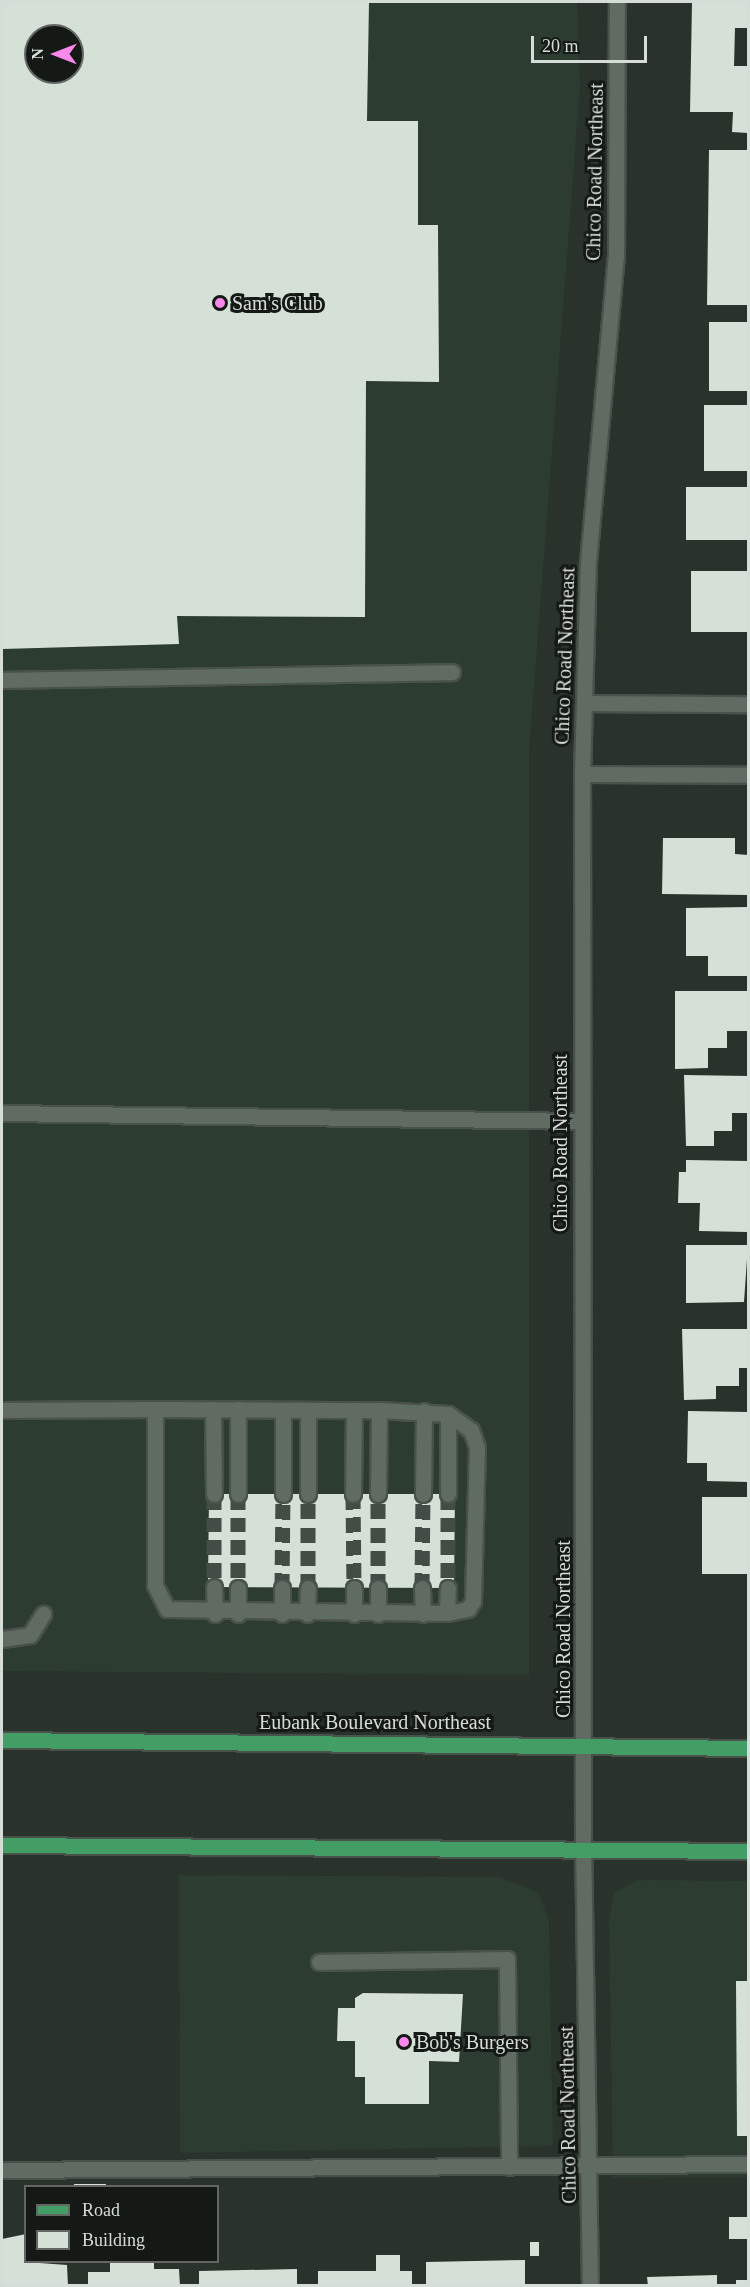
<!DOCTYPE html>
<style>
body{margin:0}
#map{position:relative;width:750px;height:2287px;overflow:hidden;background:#29332b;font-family:"Times New Roman",serif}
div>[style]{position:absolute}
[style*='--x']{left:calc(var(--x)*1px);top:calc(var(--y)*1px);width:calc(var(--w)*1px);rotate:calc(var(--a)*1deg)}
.built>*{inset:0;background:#2c3c30}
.building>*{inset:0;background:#d5e1d7}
.minor-tunnel>*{height:15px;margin-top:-7.5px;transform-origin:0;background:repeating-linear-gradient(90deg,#434c45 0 15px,transparent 0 23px)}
.roads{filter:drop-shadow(2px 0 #49514b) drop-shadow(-2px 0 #49514b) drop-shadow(0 2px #49514b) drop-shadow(0 -2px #49514b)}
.minor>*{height:15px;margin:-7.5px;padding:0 7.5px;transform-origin:7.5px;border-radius:7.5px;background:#606b62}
.major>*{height:15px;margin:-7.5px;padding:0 7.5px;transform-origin:7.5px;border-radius:7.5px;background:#439e66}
.dots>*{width:16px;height:16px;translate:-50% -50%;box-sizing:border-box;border:3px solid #151916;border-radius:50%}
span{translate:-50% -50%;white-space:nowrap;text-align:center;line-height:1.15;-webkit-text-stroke:6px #151916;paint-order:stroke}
.street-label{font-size:20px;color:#d6ddd8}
.poi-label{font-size:20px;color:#d6ddd8}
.left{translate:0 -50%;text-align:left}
.frame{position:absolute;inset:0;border:3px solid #d6ddd8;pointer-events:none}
.legend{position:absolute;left:24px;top:2185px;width:195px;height:78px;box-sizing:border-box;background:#151916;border:2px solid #626764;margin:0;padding:8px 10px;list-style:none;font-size:18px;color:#d6ddd8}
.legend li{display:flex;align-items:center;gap:12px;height:30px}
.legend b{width:30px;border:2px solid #626764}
.north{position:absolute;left:24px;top:24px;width:60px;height:60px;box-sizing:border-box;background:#151916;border:2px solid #626764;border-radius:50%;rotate:270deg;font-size:16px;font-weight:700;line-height:24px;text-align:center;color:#d6ddd8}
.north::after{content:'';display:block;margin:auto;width:21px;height:27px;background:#f888ea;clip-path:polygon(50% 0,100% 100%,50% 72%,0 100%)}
.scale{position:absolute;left:531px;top:36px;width:116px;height:27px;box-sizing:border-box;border:3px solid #d6ddd8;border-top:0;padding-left:8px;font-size:18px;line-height:21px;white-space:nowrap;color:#d6ddd8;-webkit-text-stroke:4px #151916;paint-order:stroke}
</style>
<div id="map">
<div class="built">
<div style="clip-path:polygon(evenodd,2px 2px,577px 2px,580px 85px,529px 750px,529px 1675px,2px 1671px,2px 2px,36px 36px,72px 36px,72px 72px,36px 72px,36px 36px)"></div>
<div style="clip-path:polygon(179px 1875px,500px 1877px,539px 1893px,549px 1922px,553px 2146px,180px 2153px)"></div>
<div style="clip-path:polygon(638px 1880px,748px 1881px,748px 2177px,613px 2178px,609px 1920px,614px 1893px)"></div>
</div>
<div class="building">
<div style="clip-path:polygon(evenodd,2px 2px,369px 2px,367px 121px,418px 121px,418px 225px,438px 225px,439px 382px,366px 381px,365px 617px,177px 616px,179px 644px,2px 649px,2px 2px,36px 36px,72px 36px,72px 72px,36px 72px,36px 36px)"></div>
<div style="clip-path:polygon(692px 2px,748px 2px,748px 28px,735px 28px,734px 66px,748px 66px,748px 133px,732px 132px,733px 112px,690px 112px)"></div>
<div style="clip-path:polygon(709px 150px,748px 150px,748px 305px,707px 305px)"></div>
<div style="clip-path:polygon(709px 322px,748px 322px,748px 391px,709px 391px)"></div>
<div style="clip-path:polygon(704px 405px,748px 405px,748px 471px,704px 471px)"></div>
<div style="clip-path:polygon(686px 487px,748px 487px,748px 540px,686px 540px)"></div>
<div style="clip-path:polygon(691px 571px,748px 571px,748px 632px,691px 632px)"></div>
<div style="clip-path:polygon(663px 838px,735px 838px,735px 854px,748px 855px,748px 895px,662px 894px)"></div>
<div style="clip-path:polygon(748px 907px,748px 976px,708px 976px,708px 956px,686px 956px,686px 908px)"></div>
<div style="clip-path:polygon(675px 991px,748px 991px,748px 1031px,727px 1031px,727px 1048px,708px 1048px,708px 1068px,675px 1069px)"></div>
<div style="clip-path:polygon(684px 1075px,748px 1076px,748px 1113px,732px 1113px,732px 1131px,714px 1131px,714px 1146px,686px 1146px)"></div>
<div style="clip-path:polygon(686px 1160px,748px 1161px,748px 1232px,699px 1231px,700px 1203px,678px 1203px,679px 1172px,686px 1172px)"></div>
<div style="clip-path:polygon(686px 1245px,748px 1245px,744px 1302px,686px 1303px)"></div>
<div style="clip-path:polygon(682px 1329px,748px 1329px,748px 1368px,739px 1368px,739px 1386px,716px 1386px,716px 1399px,684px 1400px)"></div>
<div style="clip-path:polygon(688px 1411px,748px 1412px,748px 1482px,707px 1481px,707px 1463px,687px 1463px)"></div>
<div style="clip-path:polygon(209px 1494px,455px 1494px,454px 1588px,208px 1587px)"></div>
<div style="clip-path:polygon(702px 1497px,748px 1497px,748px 1574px,702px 1574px)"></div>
<div style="clip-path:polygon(736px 1981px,748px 1981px,748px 2136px,737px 2136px)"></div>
<div style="clip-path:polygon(363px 1993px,463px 1994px,459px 2062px,429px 2061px,429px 2104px,365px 2104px,365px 2077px,355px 2077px,355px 2041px,337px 2041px,338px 2008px,355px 2008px,355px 1998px)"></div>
<div style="clip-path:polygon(74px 2184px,106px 2184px,106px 2186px,74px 2186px)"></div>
<div style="clip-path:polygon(729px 2217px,748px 2217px,748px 2239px,729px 2239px)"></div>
<div style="clip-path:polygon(26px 2234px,26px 2262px,67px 2265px,68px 2286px,2px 2286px,2px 2239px)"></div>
<div style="clip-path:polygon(530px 2242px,539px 2242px,539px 2256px,530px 2256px)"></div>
<div style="clip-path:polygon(376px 2255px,400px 2255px,400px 2271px,412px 2271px,412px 2286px,318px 2286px,318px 2271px,376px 2271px)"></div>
<div style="clip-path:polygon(525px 2260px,525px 2286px,426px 2286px,426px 2262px)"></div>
<div style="clip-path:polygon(110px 2262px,154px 2262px,154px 2269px,179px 2269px,180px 2286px,88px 2286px,88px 2272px,110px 2272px)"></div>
<div style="clip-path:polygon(297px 2269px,297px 2286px,199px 2286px,199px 2271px)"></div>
<div style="clip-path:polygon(717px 2275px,717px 2286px,648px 2286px,647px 2277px)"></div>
<div style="clip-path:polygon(736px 2280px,748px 2280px,748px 2286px,736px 2286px)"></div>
</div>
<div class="minor-tunnel">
<div style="--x:214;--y:1494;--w:93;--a:90"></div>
<div style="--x:238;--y:1494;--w:94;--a:90"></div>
<div style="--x:353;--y:1494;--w:94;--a:89.4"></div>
<div style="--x:448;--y:1494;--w:94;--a:90"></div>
<div style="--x:282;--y:1588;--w:94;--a:-89.4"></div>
<div style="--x:308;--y:1588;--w:94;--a:-90"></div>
<div style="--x:378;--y:1588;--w:94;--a:-90"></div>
<div style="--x:422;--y:1588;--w:94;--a:-89.4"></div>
</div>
<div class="roads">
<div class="minor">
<div style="--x:2;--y:680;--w:450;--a:-1"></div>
<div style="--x:585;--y:703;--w:163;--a:0.4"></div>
<div style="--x:582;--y:774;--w:166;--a:0.3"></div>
<div style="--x:2;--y:1113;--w:579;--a:0.79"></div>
<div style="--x:213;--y:1409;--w:85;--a:89.3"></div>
<div style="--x:238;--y:1409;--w:85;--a:90"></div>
<div style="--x:2;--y:1410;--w:153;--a:-0.4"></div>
<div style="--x:155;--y:1409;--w:224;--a:0.3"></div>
<div style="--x:379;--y:1410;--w:69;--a:3.3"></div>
<div style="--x:448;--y:1414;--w:28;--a:35"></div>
<div style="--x:471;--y:1430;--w:18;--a:71"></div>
<div style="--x:477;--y:1447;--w:154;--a:91.5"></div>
<div style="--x:473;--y:1601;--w:9;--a:122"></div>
<div style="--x:468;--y:1609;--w:21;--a:169"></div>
<div style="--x:447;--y:1613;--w:280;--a:-179.2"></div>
<div style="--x:167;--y:1609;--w:27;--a:-117"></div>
<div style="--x:155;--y:1585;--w:176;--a:-90"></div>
<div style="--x:283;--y:1410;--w:84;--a:90"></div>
<div style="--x:308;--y:1410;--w:84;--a:90"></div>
<div style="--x:353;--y:1494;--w:84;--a:-89.3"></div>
<div style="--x:378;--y:1494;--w:84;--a:-89.3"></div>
<div style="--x:423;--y:1494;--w:83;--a:-89.3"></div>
<div style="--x:448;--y:1494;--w:80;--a:-90"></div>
<div style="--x:214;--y:1587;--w:27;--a:88"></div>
<div style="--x:238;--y:1588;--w:26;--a:90"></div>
<div style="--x:282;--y:1588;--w:26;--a:90"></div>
<div style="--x:354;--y:1588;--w:26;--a:90"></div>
<div style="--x:378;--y:1588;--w:26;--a:90"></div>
<div style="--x:422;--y:1588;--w:26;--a:88"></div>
<div style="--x:447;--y:1613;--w:25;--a:-88"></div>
<div style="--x:307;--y:1614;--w:26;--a:-88"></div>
<div style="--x:2;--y:1639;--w:28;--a:-8"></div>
<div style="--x:30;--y:1635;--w:25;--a:-58"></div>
<div style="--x:319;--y:1962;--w:188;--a:-0.9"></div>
<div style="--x:507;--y:1959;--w:208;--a:89.4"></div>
<div style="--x:2;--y:2170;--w:746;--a:-0.46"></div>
<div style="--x:590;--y:2286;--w:436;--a:-90.9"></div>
<div style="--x:583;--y:1850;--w:1076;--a:-90.05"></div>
<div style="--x:582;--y:774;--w:212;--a:-88.4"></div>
<div style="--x:588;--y:562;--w:306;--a:-84.8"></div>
<div style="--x:616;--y:257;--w:255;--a:-89.8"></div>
</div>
<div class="major">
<div style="--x:2;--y:1740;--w:746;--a:0.61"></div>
<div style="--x:2;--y:1845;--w:746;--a:0.46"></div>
</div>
</div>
<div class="dots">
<div style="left:220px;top:303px;background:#f888ea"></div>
<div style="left:404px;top:2042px;background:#f888ea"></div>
</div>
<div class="street-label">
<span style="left:595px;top:172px;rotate:-89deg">Chico Road Northeast</span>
<span style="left:565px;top:656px;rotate:-88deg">Chico Road Northeast</span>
<span style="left:560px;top:1143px;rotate:-90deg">Chico Road Northeast</span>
<span style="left:563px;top:1629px;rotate:-90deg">Chico Road Northeast</span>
<span style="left:375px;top:1722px">Eubank Boulevard Northeast</span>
<span style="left:568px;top:2115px;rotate:-91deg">Chico Road Northeast</span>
</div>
<div class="poi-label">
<span class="left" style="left:232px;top:303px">Sam's Club</span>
<span class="left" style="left:416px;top:2042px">Bob's Burgers</span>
</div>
<div class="frame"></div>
<ul class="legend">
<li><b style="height:8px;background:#439e66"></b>Road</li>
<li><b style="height:16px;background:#d5e1d7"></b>Building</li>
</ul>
<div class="north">N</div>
<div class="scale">20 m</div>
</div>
